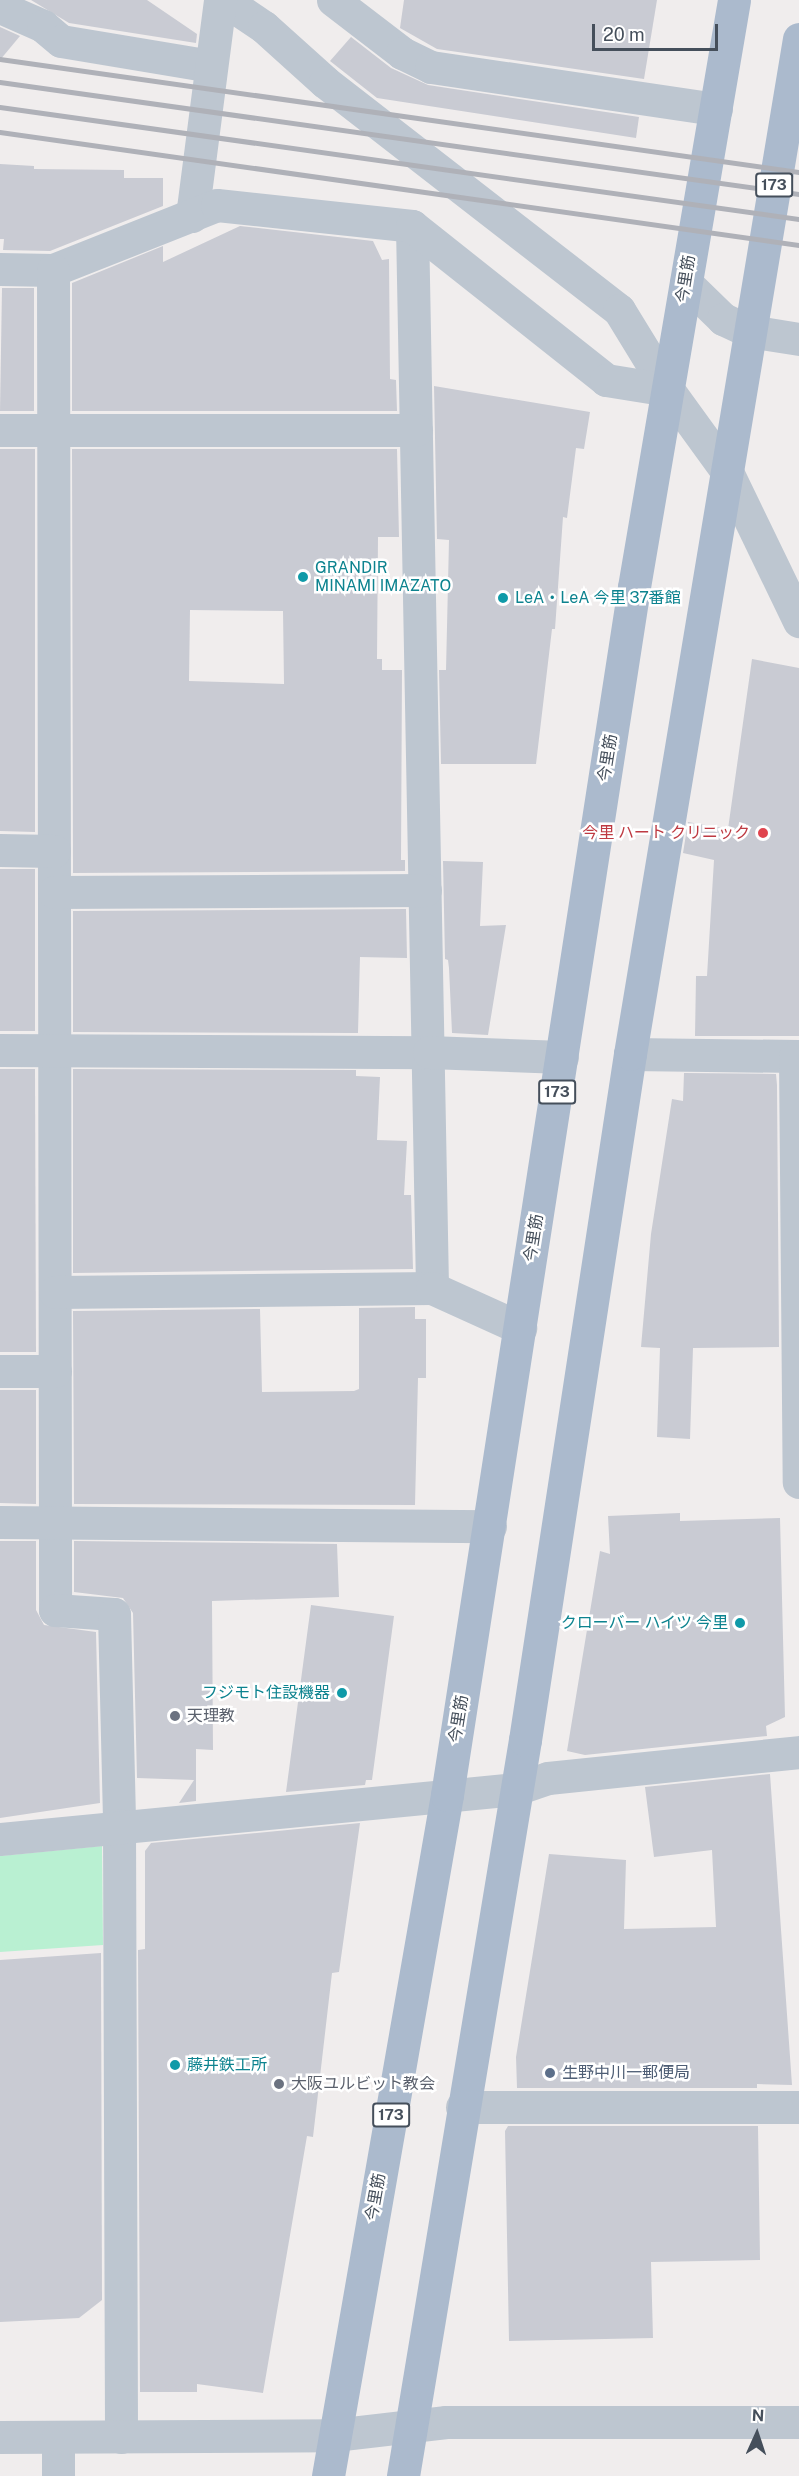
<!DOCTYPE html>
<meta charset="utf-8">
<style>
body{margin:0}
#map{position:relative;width:799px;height:2476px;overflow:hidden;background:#f0eded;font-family:"Public Sans","Noto Sans JP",sans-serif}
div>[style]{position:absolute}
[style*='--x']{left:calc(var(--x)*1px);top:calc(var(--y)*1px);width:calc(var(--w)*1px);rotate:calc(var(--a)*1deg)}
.green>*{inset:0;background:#b9f0d2}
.building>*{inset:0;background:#c9cbd3}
.minor>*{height:33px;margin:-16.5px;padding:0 16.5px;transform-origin:16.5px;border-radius:16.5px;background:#bdc6d0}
.major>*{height:33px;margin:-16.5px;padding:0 16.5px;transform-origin:16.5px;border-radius:16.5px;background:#abbacd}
.rail>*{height:4.5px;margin:-2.25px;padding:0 2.25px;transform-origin:2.25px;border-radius:2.25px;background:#afb1b8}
.dots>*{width:16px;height:16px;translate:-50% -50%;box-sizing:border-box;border:3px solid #fff;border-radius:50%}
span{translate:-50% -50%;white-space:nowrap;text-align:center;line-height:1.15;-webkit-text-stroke:5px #fff;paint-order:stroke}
.shield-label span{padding:2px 4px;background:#fff;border:2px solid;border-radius:4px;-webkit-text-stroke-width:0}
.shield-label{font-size:15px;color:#454f5b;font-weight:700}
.street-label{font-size:16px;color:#454f5b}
.culture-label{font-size:16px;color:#0d838f}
.left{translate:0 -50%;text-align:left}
.right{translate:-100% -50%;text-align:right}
.health-label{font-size:16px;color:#be3a42}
.worship-label{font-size:16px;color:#5b616d}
.service-label{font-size:16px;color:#4e5e75}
.north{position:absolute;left:727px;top:2404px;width:60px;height:60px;-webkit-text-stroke:4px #fff;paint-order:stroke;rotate:3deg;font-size:16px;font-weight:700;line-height:24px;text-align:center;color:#454f5b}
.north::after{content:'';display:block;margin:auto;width:21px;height:27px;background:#454f5b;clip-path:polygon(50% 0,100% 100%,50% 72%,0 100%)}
.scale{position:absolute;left:592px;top:24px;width:126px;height:27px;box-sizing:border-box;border:3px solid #454f5b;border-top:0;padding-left:8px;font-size:18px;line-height:21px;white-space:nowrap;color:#454f5b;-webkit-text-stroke:4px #fff;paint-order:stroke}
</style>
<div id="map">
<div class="green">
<div style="clip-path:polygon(102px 1846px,103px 1945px,0 1952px,0 1856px)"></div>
</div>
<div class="building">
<div style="clip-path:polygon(31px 0,147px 0,197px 34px,196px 43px,69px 23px)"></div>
<div style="clip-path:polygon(404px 0,657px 0,644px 79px,437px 49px,400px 28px)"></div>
<div style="clip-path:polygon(0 27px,20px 36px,0 60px)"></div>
<div style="clip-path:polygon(351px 37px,391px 68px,428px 85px,639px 117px,636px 138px,377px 98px,330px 61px)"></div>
<div style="clip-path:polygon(0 164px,34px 166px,34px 169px,124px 170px,124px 178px,163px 178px,163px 206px,50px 251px,3px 250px,4px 239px,0 239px)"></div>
<div style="clip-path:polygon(240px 226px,373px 241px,382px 260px,389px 259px,390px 379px,396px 380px,397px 411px,72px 411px,72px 283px,163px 246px,163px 262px)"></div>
<div style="clip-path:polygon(2px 288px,34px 288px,34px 411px,0 411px)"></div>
<div style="clip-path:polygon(434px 386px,590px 412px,584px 449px,576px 448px,567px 518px,563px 517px,555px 629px,552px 629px,536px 764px,441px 764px,439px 670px,446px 670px,449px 540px,437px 539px)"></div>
<div style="clip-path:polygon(0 449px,35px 449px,35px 832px,0 831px)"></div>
<div style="clip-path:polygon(evenodd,72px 449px,397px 449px,399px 537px,378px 537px,377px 659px,382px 659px,382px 670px,402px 670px,401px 860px,405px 860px,405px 871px,73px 873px,72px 449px,190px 610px,283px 611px,284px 684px,189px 681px,190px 610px)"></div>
<div style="clip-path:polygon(752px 659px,799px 668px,799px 1036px,695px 1036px,696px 976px,707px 976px,714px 860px,683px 853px,688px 822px,728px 829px)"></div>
<div style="clip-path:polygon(443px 861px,483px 862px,480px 926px,506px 925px,488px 1035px,452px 1033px,449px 968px,448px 960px,445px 959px)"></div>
<div style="clip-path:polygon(0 869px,35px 869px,35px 1031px,0 1031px)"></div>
<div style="clip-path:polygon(406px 909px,407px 958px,360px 957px,358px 1033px,73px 1032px,73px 911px)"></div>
<div style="clip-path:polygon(0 1069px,35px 1069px,36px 1352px,0 1352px)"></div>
<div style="clip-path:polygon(73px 1069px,356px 1070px,356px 1076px,380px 1077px,377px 1140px,407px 1141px,404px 1195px,411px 1195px,413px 1269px,73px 1273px)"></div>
<div style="clip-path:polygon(684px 1073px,776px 1074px,777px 1085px,779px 1347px,693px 1348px,690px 1439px,657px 1437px,660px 1348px,641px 1347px,651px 1234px,672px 1099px,683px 1101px)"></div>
<div style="clip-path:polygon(415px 1307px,415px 1319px,426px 1319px,426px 1378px,418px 1378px,415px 1505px,74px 1504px,73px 1311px,260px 1309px,262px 1392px,354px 1391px,359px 1389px,359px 1308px)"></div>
<div style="clip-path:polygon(0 1390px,36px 1390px,36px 1504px,0 1503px)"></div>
<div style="clip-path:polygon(680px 1513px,680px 1521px,780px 1518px,785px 1717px,766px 1726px,767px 1736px,585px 1755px,567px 1751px,600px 1551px,610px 1554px,608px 1516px)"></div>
<div style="clip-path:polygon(0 1541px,36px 1541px,36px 1610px,44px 1625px,96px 1632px,100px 1803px,0 1818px)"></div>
<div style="clip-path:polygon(74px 1541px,337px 1544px,339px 1597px,212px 1601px,213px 1750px,196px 1749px,196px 1801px,179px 1803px,194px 1780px,137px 1778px,133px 1613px,123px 1598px,74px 1592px)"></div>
<div style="clip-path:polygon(311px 1605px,394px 1616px,372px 1780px,366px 1780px,365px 1785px,286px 1792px)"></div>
<div style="clip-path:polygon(770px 1774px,792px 2085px,757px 2084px,757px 2088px,517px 2088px,516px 2057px,549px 1854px,626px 1860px,624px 1929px,716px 1927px,712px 1850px,654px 1857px,645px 1787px)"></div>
<div style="clip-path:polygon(360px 1823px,339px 1972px,332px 1973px,313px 2137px,307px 2136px,263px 2393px,197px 2384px,197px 2392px,140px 2392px,138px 1950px,145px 1949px,145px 1851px,151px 1843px)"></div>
<div style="clip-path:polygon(101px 1953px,102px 2300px,79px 2318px,0 2322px,0 1960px)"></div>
<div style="clip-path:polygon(508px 2126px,758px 2126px,760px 2260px,651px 2262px,653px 2338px,509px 2341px,505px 2131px)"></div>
</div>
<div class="minor">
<div style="--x:224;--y:0;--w:48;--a:34"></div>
<div style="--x:264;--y:27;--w:82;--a:42"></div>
<div style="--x:325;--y:82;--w:372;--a:37.8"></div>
<div style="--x:619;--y:310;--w:94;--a:58.5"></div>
<div style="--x:668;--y:390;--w:99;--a:54.1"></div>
<div style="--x:726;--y:470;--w:168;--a:64.2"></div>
<div style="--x:333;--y:0;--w:87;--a:37.5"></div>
<div style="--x:402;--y:53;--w:32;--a:26"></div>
<div style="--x:431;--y:67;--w:288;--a:8.4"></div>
<div style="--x:0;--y:7;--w:47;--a:23.8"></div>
<div style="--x:43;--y:26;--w:23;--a:40"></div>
<div style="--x:61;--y:41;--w:152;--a:9.5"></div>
<div style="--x:192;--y:216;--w:218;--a:-82.6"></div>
<div style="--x:412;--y:226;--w:1062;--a:88.92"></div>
<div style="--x:0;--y:269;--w:53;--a:1.1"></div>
<div style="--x:53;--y:270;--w:176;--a:-21.6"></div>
<div style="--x:217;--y:205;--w:196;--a:6.1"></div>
<div style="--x:412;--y:226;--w:248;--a:38.4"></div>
<div style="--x:606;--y:380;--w:63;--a:9.2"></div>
<div style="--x:53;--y:270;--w:1340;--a:89.91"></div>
<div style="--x:55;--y:1610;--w:59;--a:3.9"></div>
<div style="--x:114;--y:1614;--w:211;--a:88.6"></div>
<div style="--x:119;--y:1825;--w:612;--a:89.81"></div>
<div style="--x:686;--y:283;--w:52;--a:44.2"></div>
<div style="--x:723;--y:319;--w:29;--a:25"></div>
<div style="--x:749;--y:331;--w:51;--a:9.1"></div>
<div style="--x:0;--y:430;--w:416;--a:0"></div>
<div style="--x:0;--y:850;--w:54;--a:1.1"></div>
<div style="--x:54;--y:892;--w:371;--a:-0.3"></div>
<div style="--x:0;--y:1050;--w:429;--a:0.3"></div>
<div style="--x:429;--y:1052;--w:133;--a:2.2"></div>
<div style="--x:630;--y:1054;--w:169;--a:0.7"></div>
<div style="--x:795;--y:1056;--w:426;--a:89.5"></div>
<div style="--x:55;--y:1292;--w:377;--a:-0.6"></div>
<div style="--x:432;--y:1288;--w:97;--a:24.4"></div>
<div style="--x:0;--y:1371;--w:55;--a:0"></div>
<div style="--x:0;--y:1522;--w:490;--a:0.5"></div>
<div style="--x:0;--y:1839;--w:518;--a:-5.53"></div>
<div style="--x:516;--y:1789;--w:34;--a:-19"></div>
<div style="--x:548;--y:1778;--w:252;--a:-5.9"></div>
<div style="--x:462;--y:2107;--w:337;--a:0"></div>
<div style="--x:0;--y:2437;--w:334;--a:-0.3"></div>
<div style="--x:334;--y:2435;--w:113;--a:-6.6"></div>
<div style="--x:446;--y:2422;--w:353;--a:0"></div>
<div style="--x:58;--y:2437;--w:39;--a:90"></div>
</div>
<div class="major">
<div style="--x:328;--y:2476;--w:691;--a:-80.09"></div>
<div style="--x:447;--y:1795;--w:1222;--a:-81.2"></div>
<div style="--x:634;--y:587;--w:595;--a:-80.33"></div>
<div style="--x:403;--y:2476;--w:746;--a:-80.59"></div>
<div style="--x:525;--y:1740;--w:694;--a:-81.3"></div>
<div style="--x:630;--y:1054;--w:1029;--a:-80.55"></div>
</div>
<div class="rail">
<div style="--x:0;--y:59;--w:807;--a:8.05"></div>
<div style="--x:0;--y:82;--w:807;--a:7.98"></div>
<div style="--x:0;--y:107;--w:807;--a:7.98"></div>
<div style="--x:0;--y:132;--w:807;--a:8.05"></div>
</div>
<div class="dots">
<div style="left:303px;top:577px;background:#0f9aa8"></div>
<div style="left:503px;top:598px;background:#0f9aa8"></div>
<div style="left:763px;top:833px;background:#e0444e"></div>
<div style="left:740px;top:1623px;background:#0f9aa8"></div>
<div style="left:342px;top:1693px;background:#0f9aa8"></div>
<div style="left:175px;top:1716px;background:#6b7280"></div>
<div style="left:175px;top:2065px;background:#0f9aa8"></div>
<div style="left:550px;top:2073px;background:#5c6f8a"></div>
<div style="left:279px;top:2084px;background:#6b7280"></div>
</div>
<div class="shield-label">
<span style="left:774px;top:185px">173</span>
<span style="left:557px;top:1092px">173</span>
<span style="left:391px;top:2115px">173</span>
</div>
<div class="street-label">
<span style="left:686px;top:279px;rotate:-81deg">今里筋</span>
<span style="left:608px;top:758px;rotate:-81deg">今里筋</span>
<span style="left:534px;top:1238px;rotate:-81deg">今里筋</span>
<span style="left:459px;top:1719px;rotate:-81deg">今里筋</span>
<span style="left:376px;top:2197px;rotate:-80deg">今里筋</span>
</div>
<div class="culture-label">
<span class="left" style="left:315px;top:577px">GRANDIR<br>MINAMI IMAZATO</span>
<span class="left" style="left:515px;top:598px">LeA・LeA 今里 37番館</span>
<span class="right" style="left:728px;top:1623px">クローバー ハイツ 今里</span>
<span class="right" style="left:330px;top:1693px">フジモト住設機器</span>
<span class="left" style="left:187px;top:2065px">藤井鉄工所</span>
</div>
<div class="health-label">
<span class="right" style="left:750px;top:833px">今里 ハート クリニック</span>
</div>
<div class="worship-label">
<span class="left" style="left:187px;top:1716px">天理教</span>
<span class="left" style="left:291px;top:2084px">大阪ユルビット教会</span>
</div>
<div class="service-label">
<span class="left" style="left:562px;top:2073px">生野中川一郵便局</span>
</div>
<div class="north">N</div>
<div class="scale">20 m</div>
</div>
